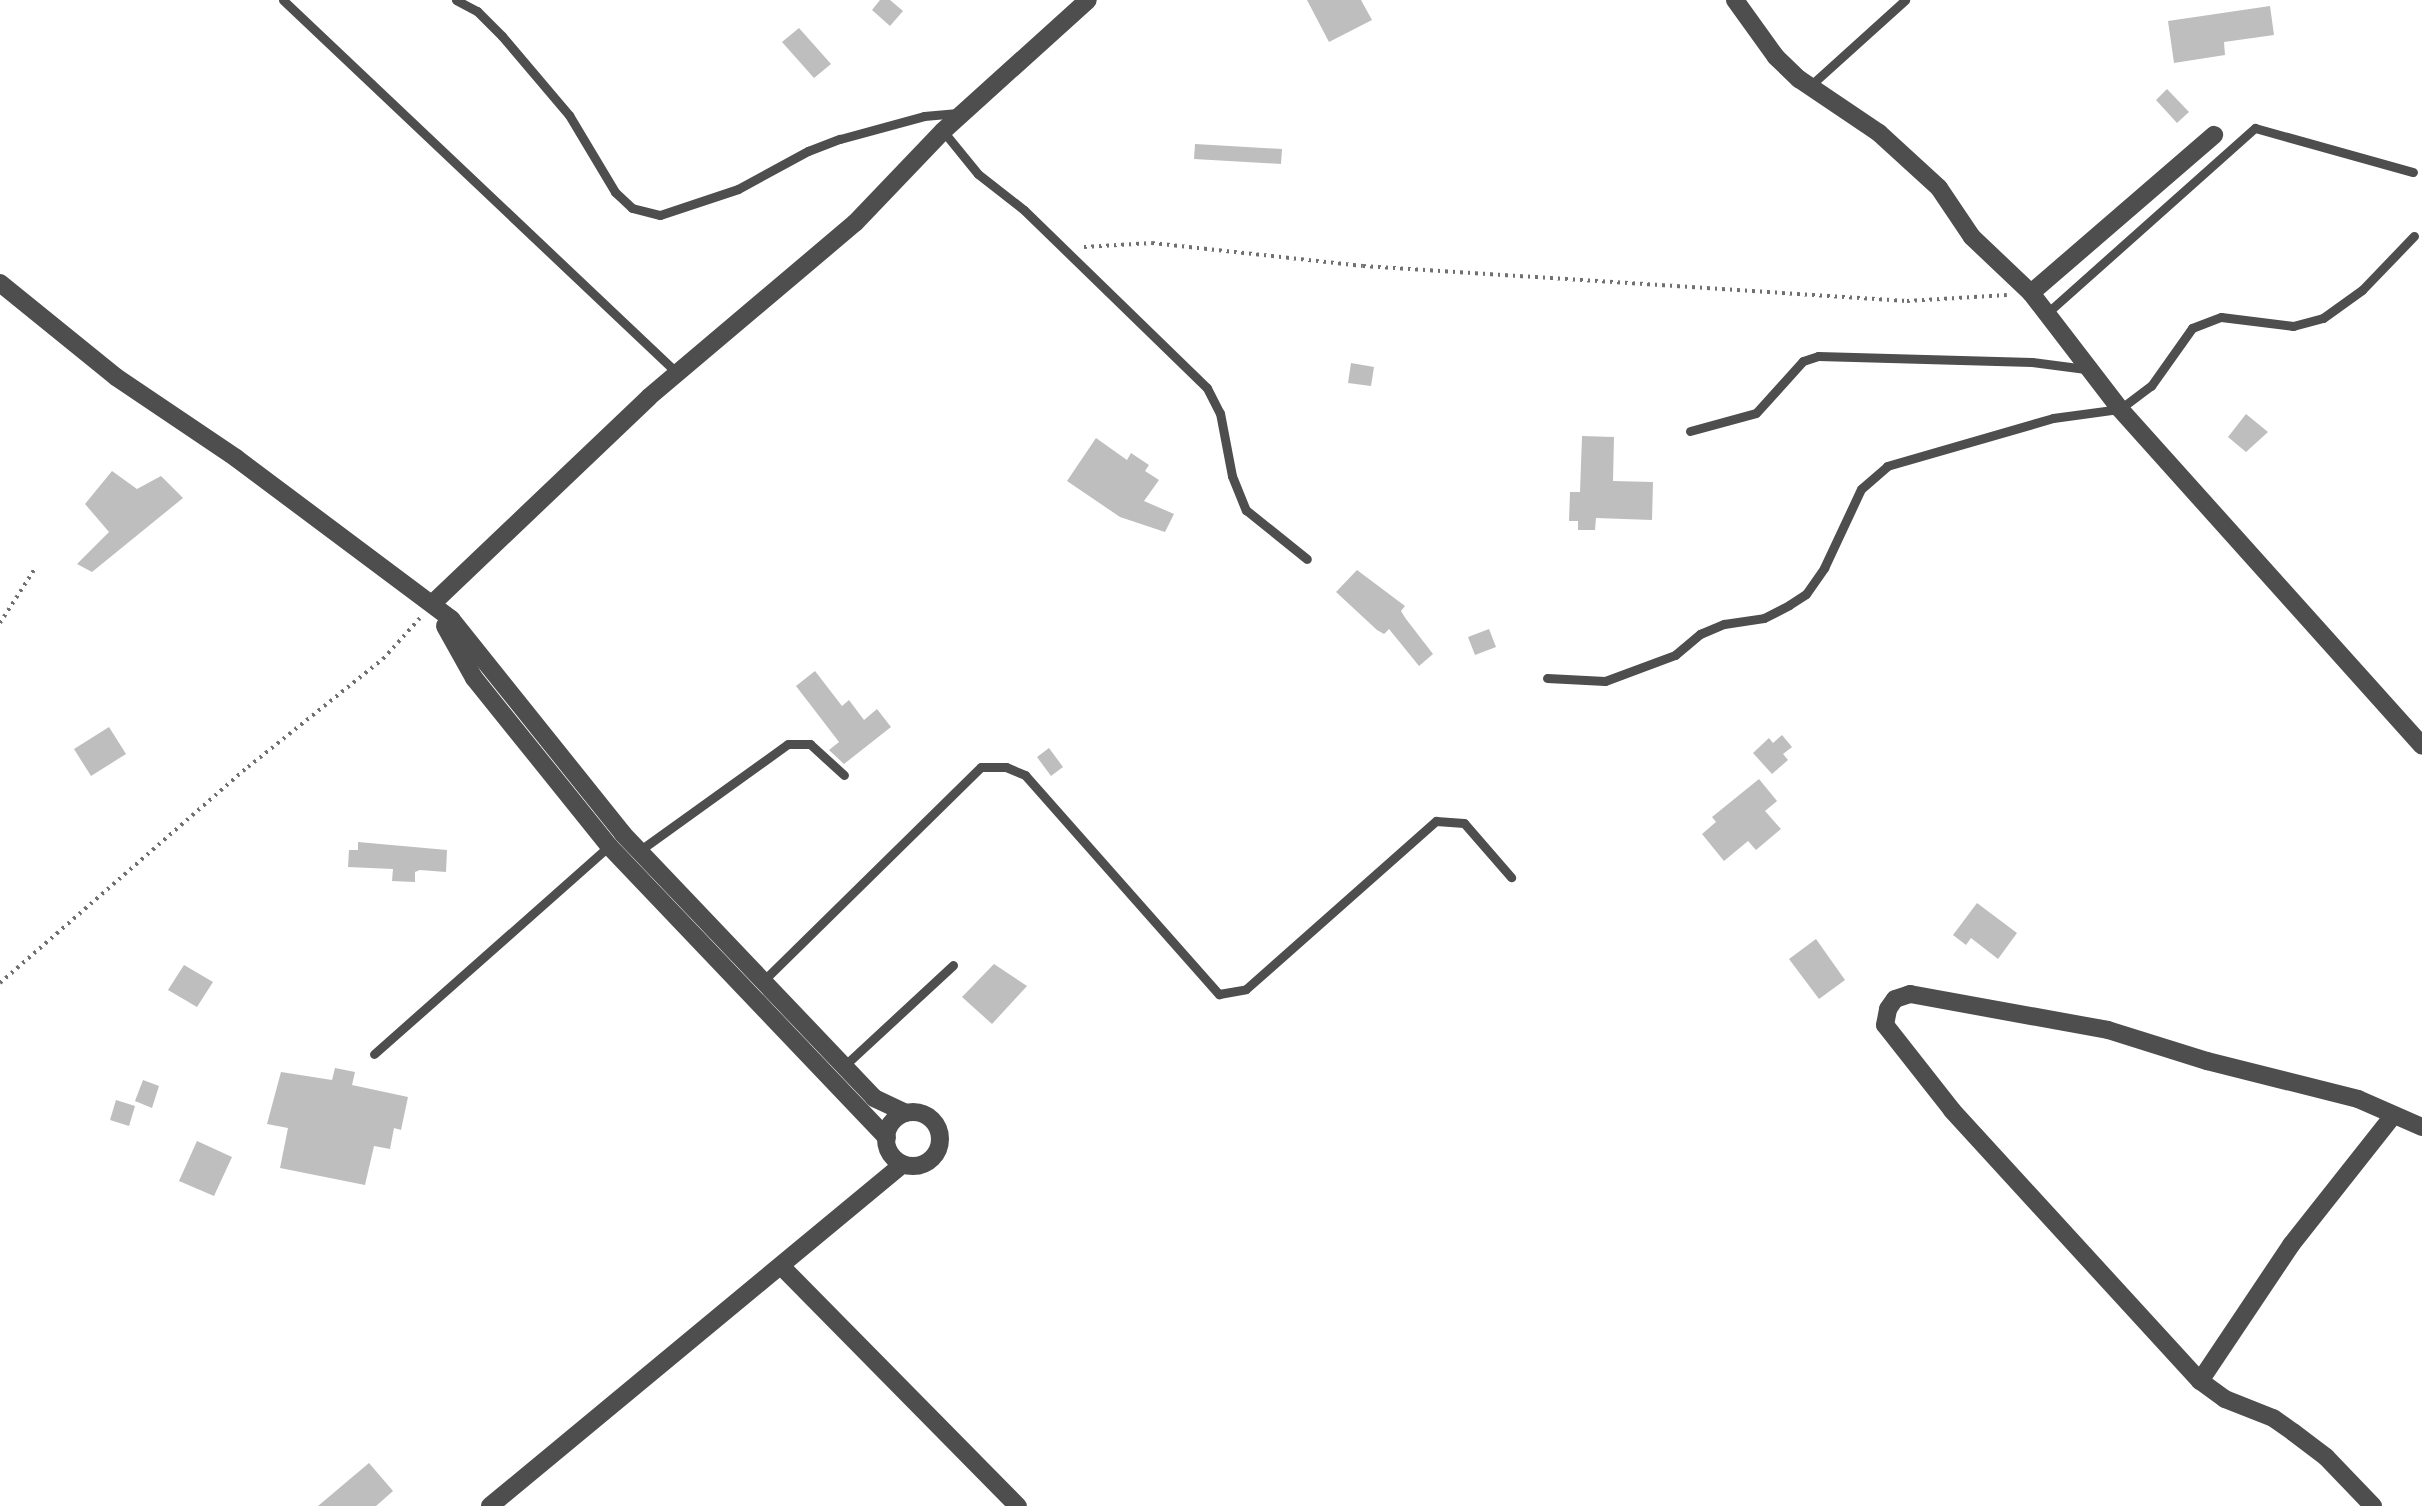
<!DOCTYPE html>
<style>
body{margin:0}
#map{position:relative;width:2422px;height:1506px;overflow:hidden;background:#fff;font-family:Roboto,sans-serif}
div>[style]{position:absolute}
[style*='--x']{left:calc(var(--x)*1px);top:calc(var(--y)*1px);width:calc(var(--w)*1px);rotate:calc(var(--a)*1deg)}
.building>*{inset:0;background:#bebebe}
.path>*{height:4px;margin-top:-2px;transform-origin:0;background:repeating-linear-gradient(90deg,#707070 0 2.5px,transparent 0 7.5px)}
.service>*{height:9px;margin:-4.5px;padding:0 4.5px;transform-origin:4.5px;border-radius:4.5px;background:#4e4e4e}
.minor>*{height:18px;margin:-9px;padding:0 9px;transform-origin:9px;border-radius:9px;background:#4e4e4e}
.minor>.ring{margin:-9px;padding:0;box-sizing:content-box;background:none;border:18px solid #4e4e4e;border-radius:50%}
span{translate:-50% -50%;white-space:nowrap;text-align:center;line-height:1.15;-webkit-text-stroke:8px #fff;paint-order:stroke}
</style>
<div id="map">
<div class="building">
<div style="clip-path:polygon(880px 0,890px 0,903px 11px,890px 26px,872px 10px)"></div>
<div style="clip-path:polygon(1307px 0,1361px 0,1372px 20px,1329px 42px)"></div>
<div style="clip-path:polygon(2270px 6px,2274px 35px,2224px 42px,2225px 55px,2174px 63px,2168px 21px)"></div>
<div style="clip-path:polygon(799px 28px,831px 64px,814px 78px,782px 42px)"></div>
<div style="clip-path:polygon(2167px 89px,2189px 112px,2177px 123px,2156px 100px)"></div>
<div style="clip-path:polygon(1195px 144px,1282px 149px,1281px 164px,1194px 159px)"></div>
<div style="clip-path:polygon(1351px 363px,1374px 367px,1371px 386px,1348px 383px)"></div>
<div style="clip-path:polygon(2246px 414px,2268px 432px,2246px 452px,2228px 437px)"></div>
<div style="clip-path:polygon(1582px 436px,1614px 437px,1613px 481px,1653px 482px,1652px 520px,1596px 518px,1595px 530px,1578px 530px,1578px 521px,1569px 521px,1570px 492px,1580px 492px)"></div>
<div style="clip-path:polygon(1096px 438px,1127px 460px,1131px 453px,1149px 465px,1145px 471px,1159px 480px,1144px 501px,1174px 514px,1165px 532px,1120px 517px,1067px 481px)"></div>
<div style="clip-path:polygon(112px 471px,137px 489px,161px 476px,183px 498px,92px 572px,77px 564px,109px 532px,85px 504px)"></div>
<div style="clip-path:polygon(1357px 570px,1405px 606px,1401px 611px,1406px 619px,1433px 654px,1419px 666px,1389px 629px,1384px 634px,1377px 630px,1336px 592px)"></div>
<div style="clip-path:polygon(1489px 629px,1496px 647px,1475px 655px,1468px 637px)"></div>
<div style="clip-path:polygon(815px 671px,842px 706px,849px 700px,864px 720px,877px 709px,891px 727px,844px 764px,829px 750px,839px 742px,796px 686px)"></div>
<div style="clip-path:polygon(109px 727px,126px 754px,91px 776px,74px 749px)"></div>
<div style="clip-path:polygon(1782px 735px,1792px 747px,1783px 754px,1788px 760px,1772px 774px,1753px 753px,1769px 738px,1773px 743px)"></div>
<div style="clip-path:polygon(1049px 748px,1063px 767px,1051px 776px,1037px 757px)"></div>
<div style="clip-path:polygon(1759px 779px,1777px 801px,1765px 811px,1781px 829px,1756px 850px,1748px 841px,1724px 861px,1702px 834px,1716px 822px,1712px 817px)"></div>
<div style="clip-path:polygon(358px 842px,447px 850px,446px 872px,420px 870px,415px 872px,415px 882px,392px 881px,393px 869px,348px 867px,349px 850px,358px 850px)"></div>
<div style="clip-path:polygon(1977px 903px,2017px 933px,1998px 959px,1971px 938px,1966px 945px,1953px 935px)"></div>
<div style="clip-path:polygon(1816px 939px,1845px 980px,1819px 999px,1789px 959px)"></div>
<div style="clip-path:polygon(994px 964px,1027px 986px,992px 1024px,962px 997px)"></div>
<div style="clip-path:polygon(184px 965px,213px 982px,197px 1007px,168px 990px)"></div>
<div style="clip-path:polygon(335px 1068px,355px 1072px,352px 1085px,408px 1097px,401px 1130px,394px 1128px,390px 1149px,374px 1146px,365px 1185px,280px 1168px,288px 1128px,267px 1124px,281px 1072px,332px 1080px)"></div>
<div style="clip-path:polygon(143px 1080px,159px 1086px,152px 1108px,135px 1101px)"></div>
<div style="clip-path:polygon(116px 1100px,135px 1106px,129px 1126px,110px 1120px)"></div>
<div style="clip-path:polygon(197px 1141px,232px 1157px,214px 1196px,179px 1181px)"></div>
<div style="clip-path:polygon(369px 1463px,393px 1491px,376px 1506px,318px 1506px)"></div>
</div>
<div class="path">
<div style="--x:1084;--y:247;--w:68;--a:-3.4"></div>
<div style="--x:1152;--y:243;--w:212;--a:6.2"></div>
<div style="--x:1363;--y:266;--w:545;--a:3.68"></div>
<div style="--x:1907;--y:301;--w:100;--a:-3.4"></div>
<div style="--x:0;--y:623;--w:67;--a:-57.3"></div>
<div style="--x:0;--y:983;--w:329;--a:-41.1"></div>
<div style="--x:248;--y:767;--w:173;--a:-38.7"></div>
<div style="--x:383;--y:659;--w:55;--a:-47.9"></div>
</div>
<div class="service">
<div style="--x:283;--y:0;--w:543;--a:43.43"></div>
<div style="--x:456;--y:0;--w:24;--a:28"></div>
<div style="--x:477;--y:11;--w:35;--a:45"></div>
<div style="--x:502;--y:36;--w:104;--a:49.7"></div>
<div style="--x:569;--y:115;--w:90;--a:59.1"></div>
<div style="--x:615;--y:192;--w:23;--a:43"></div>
<div style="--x:632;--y:208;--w:29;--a:14"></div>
<div style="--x:660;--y:215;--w:82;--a:-18.4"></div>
<div style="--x:738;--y:189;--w:80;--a:-28.5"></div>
<div style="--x:808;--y:151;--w:34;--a:-21"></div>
<div style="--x:840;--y:139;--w:87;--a:-15.3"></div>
<div style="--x:924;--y:116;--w:34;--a:-5"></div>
<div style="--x:1811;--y:85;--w:127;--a:-42.1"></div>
<div style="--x:943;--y:131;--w:55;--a:50.9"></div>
<div style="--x:978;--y:174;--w:58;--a:38"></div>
<div style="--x:1024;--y:210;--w:255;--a:44.2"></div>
<div style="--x:1207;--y:388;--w:28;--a:63"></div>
<div style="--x:1220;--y:413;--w:64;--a:79.2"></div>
<div style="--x:1232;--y:476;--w:37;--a:68"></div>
<div style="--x:1246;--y:510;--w:78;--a:38.8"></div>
<div style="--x:2046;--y:314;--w:280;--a:-41.7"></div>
<div style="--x:2255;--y:128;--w:164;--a:15.6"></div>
<div style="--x:1690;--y:431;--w:68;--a:-15.3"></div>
<div style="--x:1756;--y:413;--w:70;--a:-47.9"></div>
<div style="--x:1803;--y:361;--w:16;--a:-18"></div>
<div style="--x:1818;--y:356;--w:214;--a:1.6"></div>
<div style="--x:2032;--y:362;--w:54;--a:7.4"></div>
<div style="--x:1547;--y:678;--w:58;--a:3"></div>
<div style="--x:1605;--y:681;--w:75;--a:-20.4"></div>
<div style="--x:1675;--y:655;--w:33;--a:-40"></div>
<div style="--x:1700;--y:634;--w:26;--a:-23"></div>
<div style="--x:1724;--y:624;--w:40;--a:-8.5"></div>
<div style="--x:1764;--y:618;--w:28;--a:-27"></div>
<div style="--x:1789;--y:605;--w:20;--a:-33"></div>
<div style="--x:1806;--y:594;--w:32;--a:-55"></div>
<div style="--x:1824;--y:568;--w:87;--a:-64.9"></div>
<div style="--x:1861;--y:489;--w:35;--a:-41"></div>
<div style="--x:1887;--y:466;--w:173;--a:-16.1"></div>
<div style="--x:2053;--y:418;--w:68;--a:-7.7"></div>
<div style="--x:2120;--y:409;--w:39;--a:-37"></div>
<div style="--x:2151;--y:386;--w:71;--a:-54.7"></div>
<div style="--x:2192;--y:328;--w:31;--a:-21"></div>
<div style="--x:2221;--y:317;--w:73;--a:7.1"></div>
<div style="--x:2293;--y:326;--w:31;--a:-15"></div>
<div style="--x:2323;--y:318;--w:48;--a:-35.7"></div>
<div style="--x:2362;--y:290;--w:75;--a:-46.1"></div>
<div style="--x:639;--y:851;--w:183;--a:-35.7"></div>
<div style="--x:788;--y:744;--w:22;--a:0"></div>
<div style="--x:810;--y:744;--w:46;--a:42.4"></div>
<div style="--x:763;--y:981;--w:305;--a:-44.5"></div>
<div style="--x:981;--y:767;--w:25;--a:0"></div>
<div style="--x:1006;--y:767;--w:21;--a:23"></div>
<div style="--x:1025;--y:775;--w:293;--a:48.5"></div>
<div style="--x:1219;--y:994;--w:27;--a:-10"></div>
<div style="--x:1246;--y:989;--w:254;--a:-41.5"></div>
<div style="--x:1436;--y:821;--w:28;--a:4"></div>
<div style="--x:1464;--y:823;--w:72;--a:49"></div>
<div style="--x:374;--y:1054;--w:314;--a:-41.5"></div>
<div style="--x:843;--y:1067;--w:150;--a:-42.8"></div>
</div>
<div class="minor">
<div style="--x:1735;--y:0;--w:70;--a:54.3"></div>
<div style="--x:1776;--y:57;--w:32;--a:44"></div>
<div style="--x:1799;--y:79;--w:97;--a:34"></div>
<div style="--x:1879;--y:133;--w:81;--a:42.5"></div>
<div style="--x:1939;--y:188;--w:59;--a:56"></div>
<div style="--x:1972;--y:237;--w:81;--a:43.5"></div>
<div style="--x:2031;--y:293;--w:146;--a:52.5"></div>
<div style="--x:2120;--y:409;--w:452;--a:48.1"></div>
<div style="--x:0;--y:283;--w:149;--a:39"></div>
<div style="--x:116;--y:377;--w:145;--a:34"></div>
<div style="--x:236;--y:458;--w:269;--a:36.8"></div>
<div style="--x:451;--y:619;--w:275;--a:51.3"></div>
<div style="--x:623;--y:834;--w:364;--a:46.4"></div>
<div style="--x:874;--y:1098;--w:35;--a:25"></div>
<div style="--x:2031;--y:293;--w:242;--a:-40.8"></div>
<div style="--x:433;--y:603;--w:298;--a:-43.6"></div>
<div style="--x:649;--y:397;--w:270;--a:-40.2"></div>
<div style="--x:855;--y:223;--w:127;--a:-46.3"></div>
<div style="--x:943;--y:131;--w:195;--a:-42.1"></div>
<div style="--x:445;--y:626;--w:60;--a:60.9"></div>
<div style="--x:474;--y:678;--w:216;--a:51.2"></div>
<div style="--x:609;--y:846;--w:403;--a:46.4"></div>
<div class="ring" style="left:886px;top:1112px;width:36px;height:36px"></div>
<div style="--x:782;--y:1267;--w:336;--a:45.4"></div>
<div style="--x:2200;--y:1381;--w:164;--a:-56.2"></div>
<div style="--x:2291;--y:1245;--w:164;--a:-51.7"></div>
<div style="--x:490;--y:1506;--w:536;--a:-39.63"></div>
<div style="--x:2373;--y:1506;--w:68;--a:-133.8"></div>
<div style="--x:2326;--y:1457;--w:41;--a:-142.9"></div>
<div style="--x:2293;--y:1432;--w:24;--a:-145"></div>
<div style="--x:2273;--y:1418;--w:52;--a:-158.4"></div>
<div style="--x:2225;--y:1399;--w:31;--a:-144"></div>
<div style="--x:2200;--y:1381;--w:367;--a:-132.5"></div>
<div style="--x:1952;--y:1110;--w:108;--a:-128.2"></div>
<div style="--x:1885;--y:1025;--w:16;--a:-79"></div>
<div style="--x:1888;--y:1009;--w:12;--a:-55"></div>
<div style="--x:1895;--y:999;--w:16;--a:-18"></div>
<div style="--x:1910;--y:994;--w:201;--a:10.3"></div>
<div style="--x:2108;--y:1030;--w:104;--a:17.4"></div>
<div style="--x:2207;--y:1061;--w:156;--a:14.1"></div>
<div style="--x:2358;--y:1099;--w:70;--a:23.6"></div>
</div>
</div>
